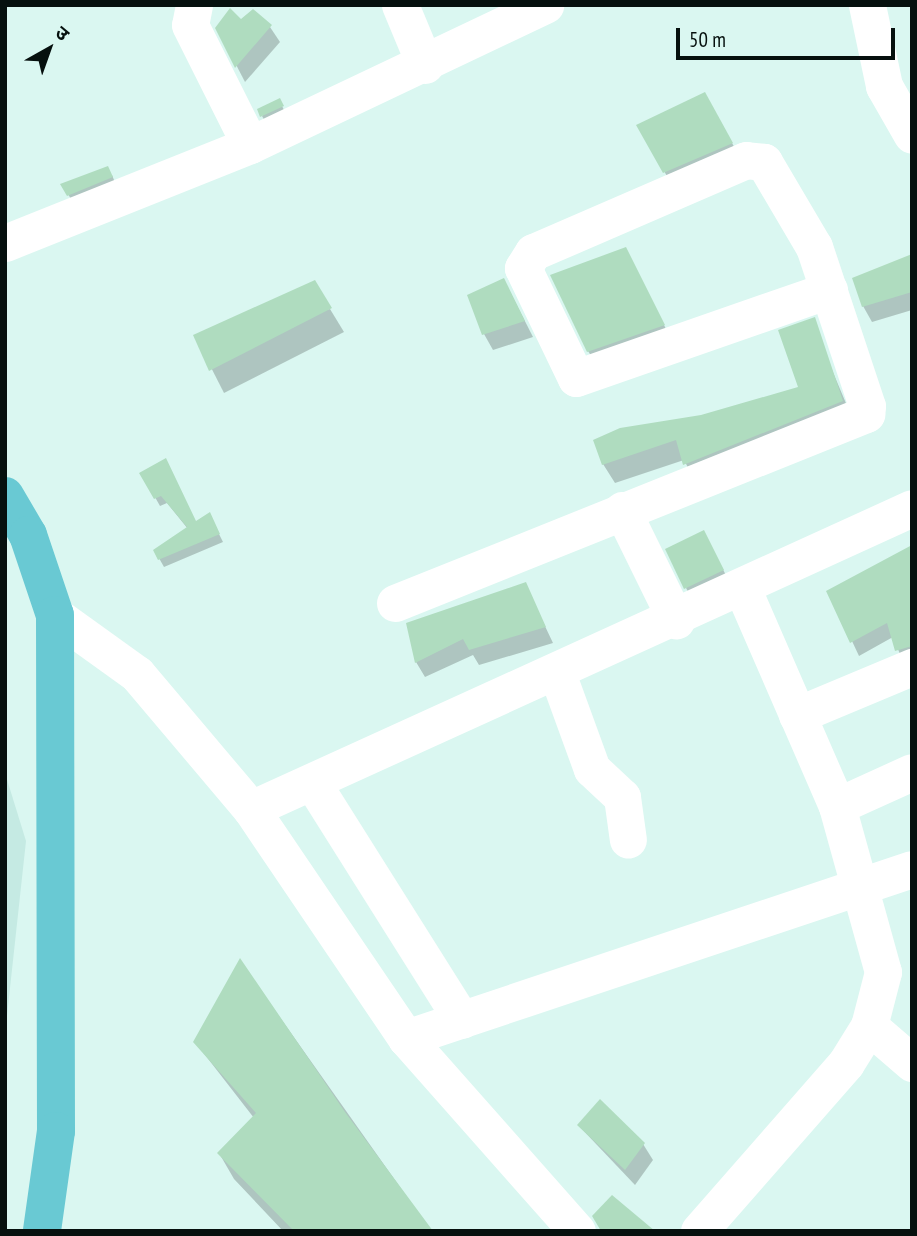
<!DOCTYPE html>
<meta charset="utf-8">
<style>
body{margin:0}
#map{position:relative;width:917px;height:1236px;overflow:hidden;background:#daf7f1;font-family:"PT Sans Narrow","Noto Sans Devanagari",sans-serif}
div>[style]{position:absolute}
[style*='--x']{left:calc(var(--x)*1px);top:calc(var(--y)*1px);width:calc(var(--w)*1px);rotate:calc(var(--a)*1deg)}
.built>*{inset:0;background:#c5eae3}
.shadow>*{inset:0;background:#0003}
.building>*{inset:0;background:#afdcbf}
.minor>*{height:37px;margin:-18.5px;padding:0 18.5px;transform-origin:18.5px;border-radius:18.5px;background:#fff}
.major>*{height:38px;margin:-19px;padding:0 19px;transform-origin:19px;border-radius:19px;background:#69c9d3}
span{translate:-50% -50%;white-space:nowrap;text-align:center;line-height:1.15;-webkit-text-stroke:6px #daf7f1;paint-order:stroke}
.frame{position:absolute;inset:0;border:7px solid #06100e;pointer-events:none}
.north{position:absolute;left:14px;top:14px;width:70px;height:70px;-webkit-text-stroke:5px #daf7f1;paint-order:stroke;rotate:40deg;font-size:19px;font-weight:700;line-height:28px;text-align:center;color:#06100e}
.north::after{content:'';display:block;margin:auto;width:24px;height:32px;background:#06100e;clip-path:polygon(50% 0,100% 100%,50% 72%,0 100%)}
.scale{position:absolute;left:676px;top:28px;width:219px;height:32px;box-sizing:border-box;border:4px solid #06100e;border-top:0;padding-left:9px;font-size:21px;line-height:24px;white-space:nowrap;color:#06100e;-webkit-text-stroke:5px #daf7f1;paint-order:stroke}
</style>
<div id="map">
<div class="built">
<div style="clip-path:polygon(5px 773px,26px 841px,5px 1034px)"></div>
</div>
<div class="shadow">
<div style="clip-path:polygon(241px 21px,270px 27px,280px 42px,245px 82px,217px 28px)"></div>
<div style="clip-path:polygon(279px 100px,286px 114px,266px 123px,262px 116px)"></div>
<div style="clip-path:polygon(718px 117px,745px 167px,678px 196px,639px 126px)"></div>
<div style="clip-path:polygon(112px 175px,116px 185px,73px 202px,62px 185px)"></div>
<div style="clip-path:polygon(912px 256px,912px 310px,872px 322px,863px 306px)"></div>
<div style="clip-path:polygon(634px 265px,672px 341px,598px 367px,588px 351px)"></div>
<div style="clip-path:polygon(504px 280px,533px 337px,493px 350px,484px 334px)"></div>
<div style="clip-path:polygon(330px 309px,344px 332px,224px 393px,195px 336px)"></div>
<div style="clip-path:polygon(811px 320px,853px 420px,696px 483px,684px 460px,615px 483px,603px 464px,701px 417px,800px 389px)"></div>
<div style="clip-path:polygon(142px 474px,196px 523px,213px 522px,223px 542px,164px 567px,155px 551px,188px 529px,167px 503px,160px 506px)"></div>
<div style="clip-path:polygon(712px 548px,732px 587px,695px 604px,686px 588px)"></div>
<div style="clip-path:polygon(912px 548px,912px 662px,904px 664px,893px 637px,859px 656px,829px 592px)"></div>
<div style="clip-path:polygon(525px 584px,553px 643px,479px 665px,473px 655px,425px 677px,416px 662px)"></div>
<div style="clip-path:polygon(240px 961px,431px 1231px,283px 1231px,234px 1179px,219px 1153px,254px 1118px,195px 1042px)"></div>
<div style="clip-path:polygon(579px 1126px,643px 1144px,653px 1160px,635px 1185px)"></div>
</div>
<div class="building">
<div style="clip-path:polygon(230px 8px,241px 19px,253px 9px,272px 25px,235px 68px,215px 28px)"></div>
<div style="clip-path:polygon(705px 92px,733px 143px,663px 173px,636px 125px)"></div>
<div style="clip-path:polygon(280px 98px,284px 106px,260px 117px,257px 109px)"></div>
<div style="clip-path:polygon(108px 166px,113px 177px,67px 196px,60px 184px)"></div>
<div style="clip-path:polygon(626px 247px,665px 325px,587px 352px,550px 275px)"></div>
<div style="clip-path:polygon(912px 254px,912px 292px,862px 307px,852px 278px)"></div>
<div style="clip-path:polygon(504px 278px,525px 321px,482px 335px,467px 295px)"></div>
<div style="clip-path:polygon(315px 280px,332px 308px,209px 371px,193px 335px)"></div>
<div style="clip-path:polygon(815px 317px,843px 401px,683px 465px,676px 440px,602px 465px,593px 440px,620px 428px,701px 415px,798px 387px,778px 330px)"></div>
<div style="clip-path:polygon(166px 458px,196px 521px,210px 512px,220px 534px,158px 560px,153px 550px,187px 527px,161px 496px,154px 499px,139px 473px)"></div>
<div style="clip-path:polygon(704px 530px,724px 570px,684px 589px,665px 549px)"></div>
<div style="clip-path:polygon(912px 545px,912px 646px,895px 651px,887px 623px,850px 643px,826px 591px)"></div>
<div style="clip-path:polygon(526px 582px,546px 627px,469px 650px,463px 639px,415px 663px,406px 623px)"></div>
<div style="clip-path:polygon(240px 958px,345px 1112px,433px 1231px,294px 1231px,217px 1153px,256px 1113px,193px 1042px)"></div>
<div style="clip-path:polygon(600px 1099px,645px 1143px,625px 1170px,577px 1125px)"></div>
<div style="clip-path:polygon(612px 1195px,655px 1231px,601px 1231px,592px 1216px)"></div>
</div>
<div class="minor">
<div style="--x:194;--y:5;--w:20;--a:101"></div>
<div style="--x:190;--y:25;--w:134;--a:63.4"></div>
<div style="--x:400;--y:5;--w:65;--a:67.4"></div>
<div style="--x:867;--y:5;--w:83;--a:78.1"></div>
<div style="--x:884;--y:86;--w:56;--a:60.3"></div>
<div style="--x:5;--y:243;--w:264;--a:-21.8"></div>
<div style="--x:250;--y:145;--w:327;--a:-25.4"></div>
<div style="--x:622;--y:510;--w:123;--a:63.9"></div>
<div style="--x:395;--y:603;--w:508;--a:-21.86"></div>
<div style="--x:866;--y:414;--w:8;--a:-83"></div>
<div style="--x:867;--y:406;--w:168;--a:-108.4"></div>
<div style="--x:814;--y:247;--w:99;--a:-120.5"></div>
<div style="--x:764;--y:162;--w:18;--a:-174"></div>
<div style="--x:746;--y:160;--w:232;--a:156.6"></div>
<div style="--x:533;--y:252;--w:19;--a:122"></div>
<div style="--x:523;--y:268;--w:122;--a:64.3"></div>
<div style="--x:576;--y:378;--w:268;--a:-19.2"></div>
<div style="--x:55;--y:615;--w:101;--a:35.7"></div>
<div style="--x:137;--y:674;--w:177;--a:49.8"></div>
<div style="--x:251;--y:809;--w:277;--a:55.9"></div>
<div style="--x:406;--y:1038;--w:258;--a:48.5"></div>
<div style="--x:557;--y:673;--w:102;--a:70"></div>
<div style="--x:592;--y:769;--w:41;--a:43"></div>
<div style="--x:622;--y:797;--w:43;--a:82.1"></div>
<div style="--x:797;--y:715;--w:125;--a:-22.7"></div>
<div style="--x:312;--y:782;--w:281;--a:57.8"></div>
<div style="--x:837;--y:806;--w:82;--a:-24.4"></div>
<div style="--x:251;--y:809;--w:726;--a:-24.48"></div>
<div style="--x:869;--y:1026;--w:57;--a:40.7"></div>
<div style="--x:406;--y:1038;--w:533;--a:-18.47"></div>
<div style="--x:699;--y:1231;--w:223;--a:-48.8"></div>
<div style="--x:846;--y:1063;--w:44;--a:-58.1"></div>
<div style="--x:869;--y:1026;--w:56;--a:-75.5"></div>
<div style="--x:883;--y:972;--w:172;--a:-105.5"></div>
<div style="--x:837;--y:806;--w:236;--a:-113.5"></div>
</div>
<div class="major">
<div style="--x:5;--y:496;--w:45;--a:59.5"></div>
<div style="--x:28;--y:535;--w:84;--a:71.4"></div>
<div style="--x:55;--y:615;--w:516;--a:89.89"></div>
<div style="--x:56;--y:1131;--w:101;--a:98"></div>
</div>
<div class="frame"></div>
<div class="north">उ</div>
<div class="scale">50 m</div>
</div>
